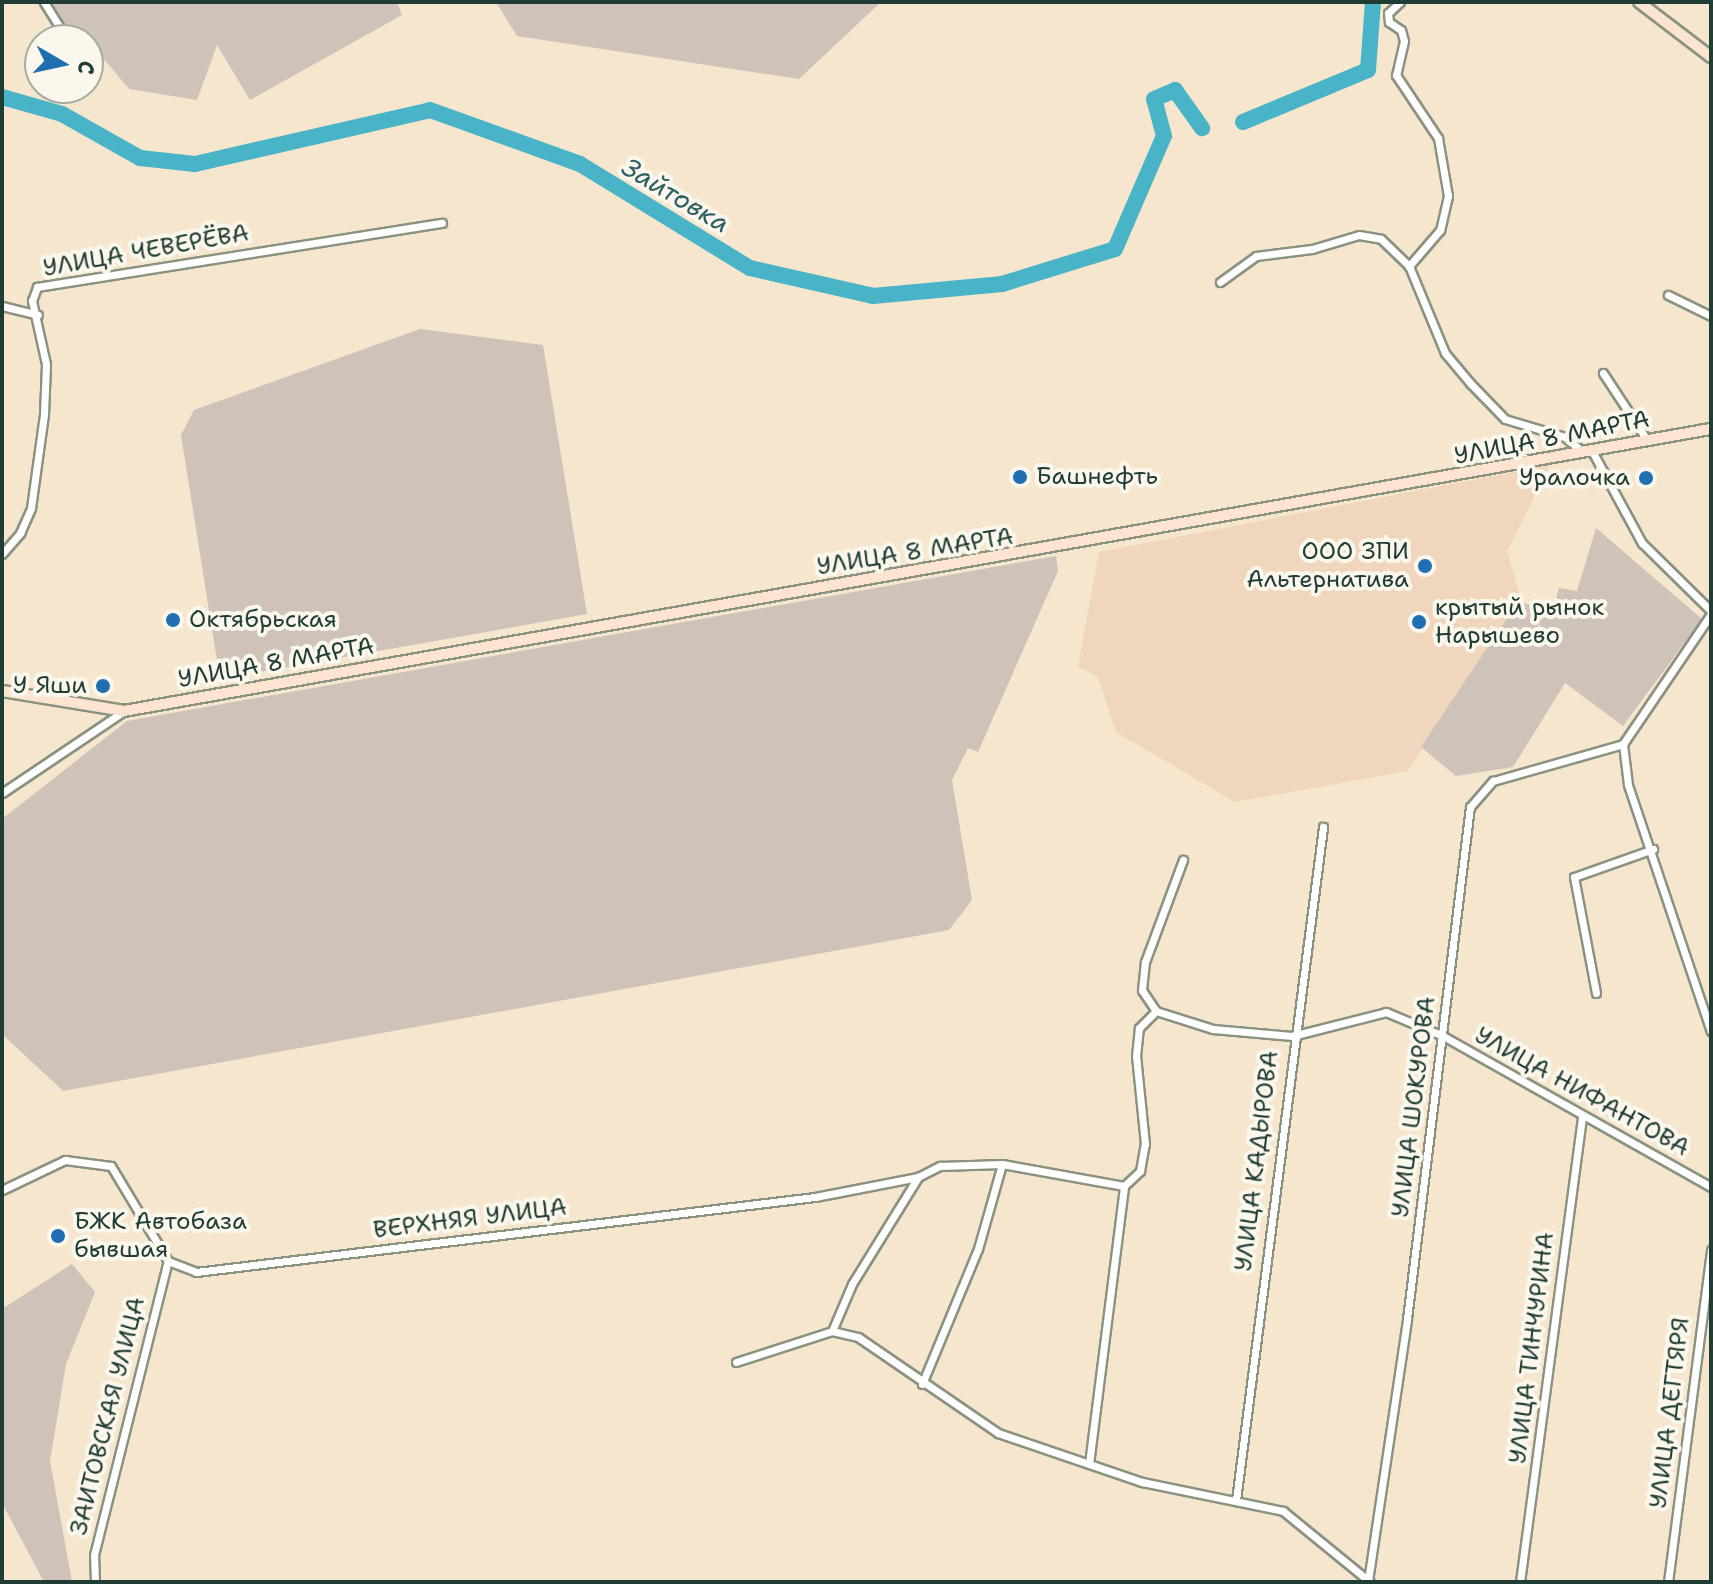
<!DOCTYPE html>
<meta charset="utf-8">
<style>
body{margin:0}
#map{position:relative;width:1713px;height:1584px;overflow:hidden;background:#f5e6cd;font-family:"Shantell Sans",sans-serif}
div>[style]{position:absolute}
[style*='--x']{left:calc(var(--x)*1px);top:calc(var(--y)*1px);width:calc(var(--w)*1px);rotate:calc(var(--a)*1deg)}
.built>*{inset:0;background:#f0d6bc}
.industrial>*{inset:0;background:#cec2b9}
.river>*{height:16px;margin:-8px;padding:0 8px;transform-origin:8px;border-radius:8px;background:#49b3c7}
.roads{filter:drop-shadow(2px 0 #8a9280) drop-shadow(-2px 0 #8a9280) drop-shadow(0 2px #8a9280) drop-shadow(0 -2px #8a9280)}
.street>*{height:7px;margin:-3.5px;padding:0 3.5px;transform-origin:3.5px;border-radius:3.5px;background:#fff}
.secondary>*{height:10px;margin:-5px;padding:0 5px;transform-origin:5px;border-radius:5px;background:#fde4d1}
.dots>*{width:22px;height:22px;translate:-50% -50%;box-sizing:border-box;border:4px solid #fbf7ec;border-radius:50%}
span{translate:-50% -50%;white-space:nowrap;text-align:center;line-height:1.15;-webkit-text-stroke:8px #fbf7ec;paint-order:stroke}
.street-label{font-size:24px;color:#1f3d34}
.poi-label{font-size:24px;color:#1f3d34}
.left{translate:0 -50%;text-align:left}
.right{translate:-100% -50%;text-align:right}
.water-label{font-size:26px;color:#2c6060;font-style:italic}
.frame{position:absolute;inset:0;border:4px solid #1f3d34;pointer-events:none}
.north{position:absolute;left:24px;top:24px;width:80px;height:80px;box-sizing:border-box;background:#fbf7ec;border:2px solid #a3ada2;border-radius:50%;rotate:99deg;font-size:22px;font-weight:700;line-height:32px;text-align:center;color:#1f3d34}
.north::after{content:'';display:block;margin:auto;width:28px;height:36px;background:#1f6fb2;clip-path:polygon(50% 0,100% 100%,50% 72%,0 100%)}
</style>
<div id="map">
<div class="built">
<div style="clip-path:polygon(1550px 465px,1507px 552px,1521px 599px,1408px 771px,1235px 802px,1116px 732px,1098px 677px,1078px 666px,1099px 552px)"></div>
</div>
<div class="industrial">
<div style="clip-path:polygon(45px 2px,397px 2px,402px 15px,250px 100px,217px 45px,197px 100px,129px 89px,82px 33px,67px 40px)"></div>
<div style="clip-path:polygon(496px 2px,881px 2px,799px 79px,517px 36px)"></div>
<div style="clip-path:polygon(420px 329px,543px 345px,587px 614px,220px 679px,181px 435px,194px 410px)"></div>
<div style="clip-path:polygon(1596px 528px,1702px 619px,1623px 726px,1565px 683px,1513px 767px,1456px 776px,1421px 747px,1518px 602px,1553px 609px,1559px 588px,1577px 591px)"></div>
<div style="clip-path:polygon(1056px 556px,1058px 571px,978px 752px,968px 748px,952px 780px,972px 900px,949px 930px,63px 1091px,2px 1034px,2px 819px,127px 721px)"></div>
<div style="clip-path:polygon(72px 1264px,95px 1292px,66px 1364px,50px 1461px,72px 1582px,44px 1582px,2px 1503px,2px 1309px)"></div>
</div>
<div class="river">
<div style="--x:2;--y:97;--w:62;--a:15.8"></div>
<div style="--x:62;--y:114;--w:90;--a:29.4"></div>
<div style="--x:140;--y:158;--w:55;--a:6.2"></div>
<div style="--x:195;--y:164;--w:241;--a:-12.9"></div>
<div style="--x:430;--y:110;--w:159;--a:19.8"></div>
<div style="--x:580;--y:164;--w:199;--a:31.5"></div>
<div style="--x:750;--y:268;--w:126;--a:12.8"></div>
<div style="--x:873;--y:296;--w:130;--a:-5.3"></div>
<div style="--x:1002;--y:284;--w:118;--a:-17.2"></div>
<div style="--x:1115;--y:249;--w:123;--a:-66.6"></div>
<div style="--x:1164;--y:136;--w:38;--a:-105"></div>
<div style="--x:1154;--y:99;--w:23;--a:-23"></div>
<div style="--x:1175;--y:90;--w:47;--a:54.6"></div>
<div style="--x:1243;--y:122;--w:135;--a:-22.6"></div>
<div style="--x:1368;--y:70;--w:68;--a:-85.8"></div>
</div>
<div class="roads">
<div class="street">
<div style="--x:44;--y:2;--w:39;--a:58"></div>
<div style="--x:1400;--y:2;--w:16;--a:137"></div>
<div style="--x:1388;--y:13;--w:9;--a:84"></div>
<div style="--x:1389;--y:22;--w:14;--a:34"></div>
<div style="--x:1401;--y:30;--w:11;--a:75"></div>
<div style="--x:1404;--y:41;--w:35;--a:103"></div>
<div style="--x:1396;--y:75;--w:76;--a:56.3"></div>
<div style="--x:1438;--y:138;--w:59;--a:80.2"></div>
<div style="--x:1448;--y:196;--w:35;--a:103"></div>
<div style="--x:1440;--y:230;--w:48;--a:130.7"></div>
<div style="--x:1220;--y:282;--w:44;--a:-35.8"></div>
<div style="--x:1256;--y:256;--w:56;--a:-7.1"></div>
<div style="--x:1312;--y:249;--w:49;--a:-16.6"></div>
<div style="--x:1359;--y:235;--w:22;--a:10"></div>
<div style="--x:1381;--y:239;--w:39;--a:44"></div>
<div style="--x:1409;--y:266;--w:94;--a:67.5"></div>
<div style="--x:1445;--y:353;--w:39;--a:50"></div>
<div style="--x:1470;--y:383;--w:50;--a:45.8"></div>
<div style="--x:1505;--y:419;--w:63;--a:16.7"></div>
<div style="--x:1565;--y:437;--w:23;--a:40"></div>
<div style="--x:1668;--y:295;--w:48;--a:26"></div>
<div style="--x:2;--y:306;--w:37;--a:14"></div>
<div style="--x:1603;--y:373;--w:80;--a:56.7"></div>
<div style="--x:1592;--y:451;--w:105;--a:61.5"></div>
<div style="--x:1642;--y:543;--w:97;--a:44.6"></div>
<div style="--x:2;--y:554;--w:28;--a:-49"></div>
<div style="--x:20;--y:533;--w:27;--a:-66"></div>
<div style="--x:31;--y:508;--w:95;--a:-82.1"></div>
<div style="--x:44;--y:414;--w:50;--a:-87.7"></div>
<div style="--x:46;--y:364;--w:65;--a:-102.5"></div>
<div style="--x:32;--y:301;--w:15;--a:-70"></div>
<div style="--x:37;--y:287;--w:410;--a:-9"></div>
<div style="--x:1711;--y:614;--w:157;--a:124.1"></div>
<div style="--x:1623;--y:744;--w:41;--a:83"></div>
<div style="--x:1628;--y:785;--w:260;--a:71.4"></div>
<div style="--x:2;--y:793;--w:147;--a:-33.9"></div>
<div style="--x:1596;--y:993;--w:118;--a:-100.7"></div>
<div style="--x:1574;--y:877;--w:84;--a:-19.5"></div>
<div style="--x:1156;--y:1011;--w:60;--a:17.5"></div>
<div style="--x:1213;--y:1029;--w:79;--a:5.1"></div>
<div style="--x:1292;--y:1036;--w:97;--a:-14.3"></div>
<div style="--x:1386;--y:1012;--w:62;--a:22.8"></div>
<div style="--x:1443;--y:1036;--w:308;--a:29.4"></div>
<div style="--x:2;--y:1190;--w:70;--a:-25.5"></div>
<div style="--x:65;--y:1160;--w:46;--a:7.4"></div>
<div style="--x:111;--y:1166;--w:111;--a:59"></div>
<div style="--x:168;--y:1261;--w:30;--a:21"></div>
<div style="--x:196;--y:1272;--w:624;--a:-6.91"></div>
<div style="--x:815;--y:1197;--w:105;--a:-11"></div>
<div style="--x:918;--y:1177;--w:25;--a:-27"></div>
<div style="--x:940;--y:1166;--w:62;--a:-1.8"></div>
<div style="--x:1002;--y:1164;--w:124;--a:10.2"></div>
<div style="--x:832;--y:1331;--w:51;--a:-66.9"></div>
<div style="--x:852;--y:1284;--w:126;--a:-58.3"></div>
<div style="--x:736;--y:1362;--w:101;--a:-17.9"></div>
<div style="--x:832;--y:1331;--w:27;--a:13"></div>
<div style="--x:858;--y:1337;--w:170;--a:34.4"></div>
<div style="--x:998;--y:1433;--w:152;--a:18.8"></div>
<div style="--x:1142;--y:1482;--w:144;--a:11.6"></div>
<div style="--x:1283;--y:1511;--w:112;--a:39.2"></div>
<div style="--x:922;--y:1384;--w:146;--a:-67.5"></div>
<div style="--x:978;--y:1249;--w:88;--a:-74.2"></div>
<div style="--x:1089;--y:1464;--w:280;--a:-82.8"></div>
<div style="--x:1124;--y:1186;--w:22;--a:-43"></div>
<div style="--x:1140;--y:1171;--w:27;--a:-80"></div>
<div style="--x:1145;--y:1144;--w:88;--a:-95.8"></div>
<div style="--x:1136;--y:1056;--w:28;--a:-84"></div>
<div style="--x:1139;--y:1028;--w:24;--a:-45"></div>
<div style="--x:1156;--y:1011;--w:25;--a:-124"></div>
<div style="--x:1142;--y:990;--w:28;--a:-84"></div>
<div style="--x:1145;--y:962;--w:109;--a:-69.6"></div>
<div style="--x:1236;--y:1500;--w:679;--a:-82.63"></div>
<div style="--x:1368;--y:1581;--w:265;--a:-81.5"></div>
<div style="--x:1407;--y:1319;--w:516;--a:-82.99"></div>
<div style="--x:1470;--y:807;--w:35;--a:-49"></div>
<div style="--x:1493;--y:781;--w:135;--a:-15.9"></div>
<div style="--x:95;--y:1582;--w:27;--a:-92"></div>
<div style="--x:94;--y:1555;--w:303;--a:-75.9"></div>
<div style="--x:1520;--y:1582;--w:468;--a:-82.4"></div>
<div style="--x:1668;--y:1582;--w:335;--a:-82.6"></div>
</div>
<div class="secondary">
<div style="--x:1639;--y:2;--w:91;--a:37.4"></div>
<div style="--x:2;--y:691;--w:124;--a:9.3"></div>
<div style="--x:124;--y:711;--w:1612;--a:-10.08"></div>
</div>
</div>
<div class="dots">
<div style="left:1020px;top:477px;background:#1f6fb2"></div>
<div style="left:1646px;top:478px;background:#1f6fb2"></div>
<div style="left:1425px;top:566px;background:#1f6fb2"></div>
<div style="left:173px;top:620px;background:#1f6fb2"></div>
<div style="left:1419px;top:622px;background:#1f6fb2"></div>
<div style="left:103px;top:686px;background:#1f6fb2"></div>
<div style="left:58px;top:1236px;background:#1f6fb2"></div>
</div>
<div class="street-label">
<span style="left:146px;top:251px;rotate:-10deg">УЛИЦА ЧЕВЕРЁВА</span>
<span style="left:1552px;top:438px;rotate:-11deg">УЛИЦА 8 МАРТА</span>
<span style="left:915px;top:552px;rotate:-9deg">УЛИЦА 8 МАРТА</span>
<span style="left:276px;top:663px;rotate:-10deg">УЛИЦА 8 МАРТА</span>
<span style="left:1582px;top:1092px;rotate:29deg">УЛИЦА НИФАНТОВА</span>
<span style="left:1414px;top:1107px;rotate:-83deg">УЛИЦА ШОКУРОВА</span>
<span style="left:1257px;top:1161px;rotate:-83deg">УЛИЦА КАДЫРОВА</span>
<span style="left:470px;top:1219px;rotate:-7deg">ВЕРХНЯЯ УЛИЦА</span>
<span style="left:1532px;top:1348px;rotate:-83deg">УЛИЦА ТИНЧУРИНА</span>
<span style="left:1670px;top:1413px;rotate:-83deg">УЛИЦА ДЕГТЯРЯ</span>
<span style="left:108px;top:1416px;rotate:-76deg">ЗАИТОВСКАЯ УЛИЦА</span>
</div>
<div class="poi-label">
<span class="left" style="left:1036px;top:477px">Башнефть</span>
<span class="right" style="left:1630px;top:478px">Уралочка</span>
<span class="right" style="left:1409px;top:566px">ООО ЗПИ<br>Альтернатива</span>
<span class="left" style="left:1435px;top:622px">крытый рынок<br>Нарышево</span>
<span class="left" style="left:189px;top:620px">Октябрьская</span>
<span class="right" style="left:87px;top:686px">У Яши</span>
<span class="left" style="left:74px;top:1236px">БЖК Автобаза<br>бывшая</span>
</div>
<div class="water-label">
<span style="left:676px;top:195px;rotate:31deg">Зайтовка</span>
</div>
<div class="frame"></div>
<div class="north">С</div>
</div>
